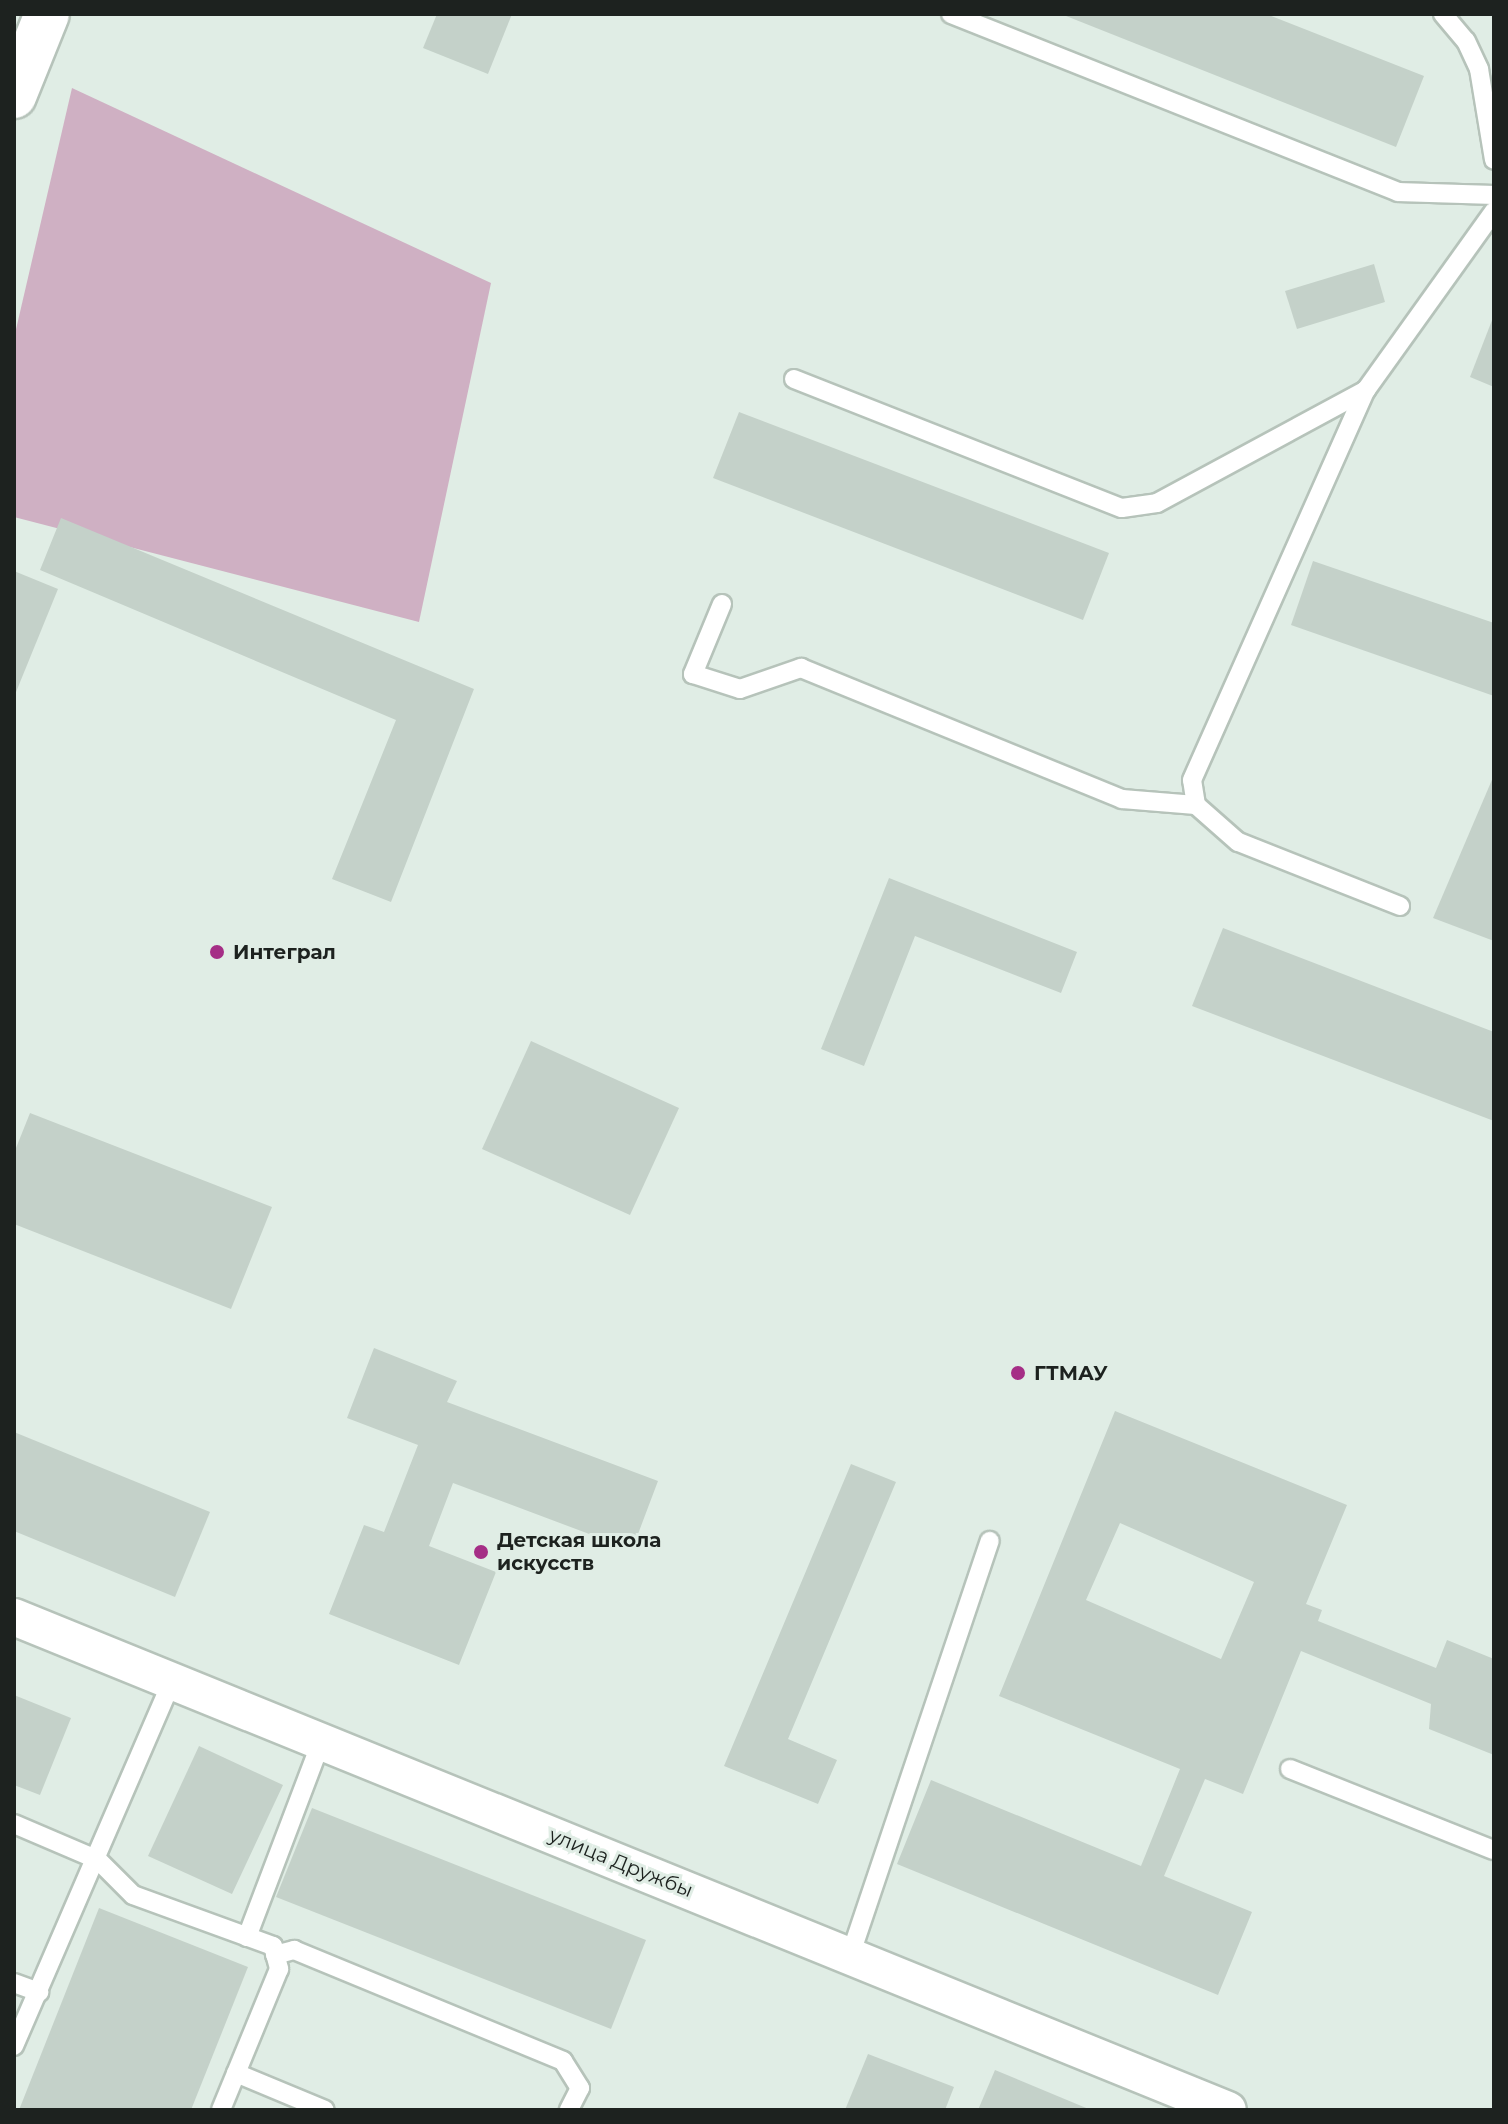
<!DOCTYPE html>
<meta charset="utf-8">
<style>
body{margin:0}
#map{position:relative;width:1508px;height:2124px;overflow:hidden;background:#e0ede5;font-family:Montserrat,sans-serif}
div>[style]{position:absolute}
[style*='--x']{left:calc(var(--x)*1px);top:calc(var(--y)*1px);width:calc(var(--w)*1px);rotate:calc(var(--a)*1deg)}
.green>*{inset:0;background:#cfb0c3}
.building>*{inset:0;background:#c4d1c9}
.roads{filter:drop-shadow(2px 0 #b6c3ba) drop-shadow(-2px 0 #b6c3ba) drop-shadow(0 2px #b6c3ba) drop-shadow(0 -2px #b6c3ba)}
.service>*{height:18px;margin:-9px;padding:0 9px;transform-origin:9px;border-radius:9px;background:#fff}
.minor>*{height:36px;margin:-18px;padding:0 18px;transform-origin:18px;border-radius:18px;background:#fff}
.tertiary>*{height:44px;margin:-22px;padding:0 22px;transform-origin:22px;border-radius:22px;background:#fff}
.dots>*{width:22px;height:22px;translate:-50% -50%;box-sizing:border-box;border:4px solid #e0ede5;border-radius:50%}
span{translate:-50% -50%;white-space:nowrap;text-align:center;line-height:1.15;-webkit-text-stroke:6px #e0ede5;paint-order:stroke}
.poi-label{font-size:20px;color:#1d221f;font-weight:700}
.left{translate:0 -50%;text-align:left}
.street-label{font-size:20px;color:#1d221f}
.frame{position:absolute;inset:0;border:16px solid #1d221f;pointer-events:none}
</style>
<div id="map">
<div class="green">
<div style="clip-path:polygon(72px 88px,491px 283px,419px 622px,14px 517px,14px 338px)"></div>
</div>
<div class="building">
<div style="clip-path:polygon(437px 14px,512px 14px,488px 74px,423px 48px)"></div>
<div style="clip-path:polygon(1061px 14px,1266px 14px,1424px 76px,1396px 147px)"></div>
<div style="clip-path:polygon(1374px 264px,1385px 302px,1297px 329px,1285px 291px)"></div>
<div style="clip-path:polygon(1494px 315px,1494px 387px,1470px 377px)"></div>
<div style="clip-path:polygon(739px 412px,1109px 553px,1083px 620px,713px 478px)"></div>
<div style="clip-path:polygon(61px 518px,474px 689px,391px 902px,332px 879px,396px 720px,40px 570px)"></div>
<div style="clip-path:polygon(1313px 561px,1494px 623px,1494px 696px,1291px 625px)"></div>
<div style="clip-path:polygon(14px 571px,58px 589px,14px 697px)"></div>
<div style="clip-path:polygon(1494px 775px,1494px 941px,1433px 918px)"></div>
<div style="clip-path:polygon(889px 878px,1077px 952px,1061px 993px,915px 936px,864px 1066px,821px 1049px)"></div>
<div style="clip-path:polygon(1223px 928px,1494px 1032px,1494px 1121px,1192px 1006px)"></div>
<div style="clip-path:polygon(531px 1041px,679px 1108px,630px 1215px,482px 1149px)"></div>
<div style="clip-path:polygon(30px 1113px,272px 1207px,231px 1309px,14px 1224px,14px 1153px)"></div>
<div style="clip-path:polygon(374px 1348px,457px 1381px,447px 1402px,658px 1481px,632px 1550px,453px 1483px,429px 1546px,496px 1572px,459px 1665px,329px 1614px,364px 1525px,384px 1532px,418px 1445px,347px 1418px)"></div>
<div style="clip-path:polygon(evenodd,1115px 1411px,1347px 1505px,1306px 1604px,1322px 1610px,1318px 1621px,1436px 1668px,1447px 1640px,1494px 1659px,1494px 1755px,1429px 1729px,1431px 1704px,1301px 1651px,1243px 1794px,1205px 1779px,1164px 1876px,1252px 1912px,1218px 1995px,897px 1864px,931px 1780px,1141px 1866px,1180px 1769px,999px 1696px,1115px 1411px,1120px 1523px,1254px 1582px,1221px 1659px,1086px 1600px,1120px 1523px)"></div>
<div style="clip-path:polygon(14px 1432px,210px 1512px,175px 1597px,14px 1531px)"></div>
<div style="clip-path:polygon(851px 1464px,896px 1482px,788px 1739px,837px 1760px,818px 1804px,724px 1766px)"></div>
<div style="clip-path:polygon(14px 1695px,71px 1718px,40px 1795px,14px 1785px)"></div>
<div style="clip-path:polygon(199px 1746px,283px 1785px,232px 1894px,148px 1856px)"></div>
<div style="clip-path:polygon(312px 1808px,646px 1940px,611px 2029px,276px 1897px)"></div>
<div style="clip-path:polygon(99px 1908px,248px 1967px,191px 2110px,19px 2110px)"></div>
<div style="clip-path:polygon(868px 2054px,954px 2087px,945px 2110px,845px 2110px)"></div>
<div style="clip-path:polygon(995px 2070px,1091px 2110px,978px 2110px)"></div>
</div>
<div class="roads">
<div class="service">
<div style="--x:951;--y:14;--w:481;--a:21.7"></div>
<div style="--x:1398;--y:192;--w:96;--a:1.8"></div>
<div style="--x:1443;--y:14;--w:35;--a:50"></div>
<div style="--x:1466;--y:41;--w:31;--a:65"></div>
<div style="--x:1479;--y:69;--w:92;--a:80.6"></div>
<div style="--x:794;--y:379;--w:352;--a:21.5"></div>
<div style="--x:1122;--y:508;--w:35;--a:-8"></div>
<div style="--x:1157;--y:503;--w:238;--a:-28.4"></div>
<div style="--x:722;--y:604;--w:76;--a:112.5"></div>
<div style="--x:693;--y:674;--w:49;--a:17.7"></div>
<div style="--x:740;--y:689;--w:65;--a:-19"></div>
<div style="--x:801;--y:668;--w:347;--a:22.2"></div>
<div style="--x:1122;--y:799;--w:74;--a:4.6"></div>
<div style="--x:1400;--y:906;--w:174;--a:-158.4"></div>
<div style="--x:1238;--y:842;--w:56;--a:-138.6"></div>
<div style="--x:1196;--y:805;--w:25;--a:-99"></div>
<div style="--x:1192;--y:780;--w:427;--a:-66"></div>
<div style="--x:1366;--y:390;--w:220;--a:-54.4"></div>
<div style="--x:1290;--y:1769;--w:219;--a:21.7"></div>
<div style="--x:14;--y:1824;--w:91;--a:23.2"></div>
<div style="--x:98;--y:1860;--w:49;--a:45"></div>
<div style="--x:133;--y:1895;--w:149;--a:20"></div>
<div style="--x:273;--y:1946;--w:24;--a:75"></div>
<div style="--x:279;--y:1969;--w:152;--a:112.4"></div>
<div style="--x:247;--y:1937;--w:209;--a:-69.2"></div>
<div style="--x:275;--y:1955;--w:20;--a:-15"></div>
<div style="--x:294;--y:1950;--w:291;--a:22.4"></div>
<div style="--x:563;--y:2061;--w:32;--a:58"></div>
<div style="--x:580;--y:2088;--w:25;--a:117"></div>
<div style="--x:850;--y:1956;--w:438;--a:-71.4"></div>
<div style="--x:14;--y:1983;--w:27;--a:20"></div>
<div style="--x:14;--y:2046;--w:398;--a:-66.6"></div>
<div style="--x:236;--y:2073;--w:96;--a:22.6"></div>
</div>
<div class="minor">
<div style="--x:14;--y:1617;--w:1310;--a:22.1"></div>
</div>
<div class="tertiary">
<div style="--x:14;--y:96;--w:88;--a:-68.1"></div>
</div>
</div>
<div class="dots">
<div style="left:217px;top:952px;background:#a52e86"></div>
<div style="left:1018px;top:1373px;background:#a52e86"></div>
<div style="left:481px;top:1552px;background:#a52e86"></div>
</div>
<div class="poi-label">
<span class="left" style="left:233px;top:952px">Интеграл</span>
<span class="left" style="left:1034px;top:1373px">ГТМАУ</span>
<span class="left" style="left:497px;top:1552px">Детская школа<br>искусств</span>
</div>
<div class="street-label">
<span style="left:621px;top:1863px;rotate:22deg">улица Дружбы</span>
</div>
<div class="frame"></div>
</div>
